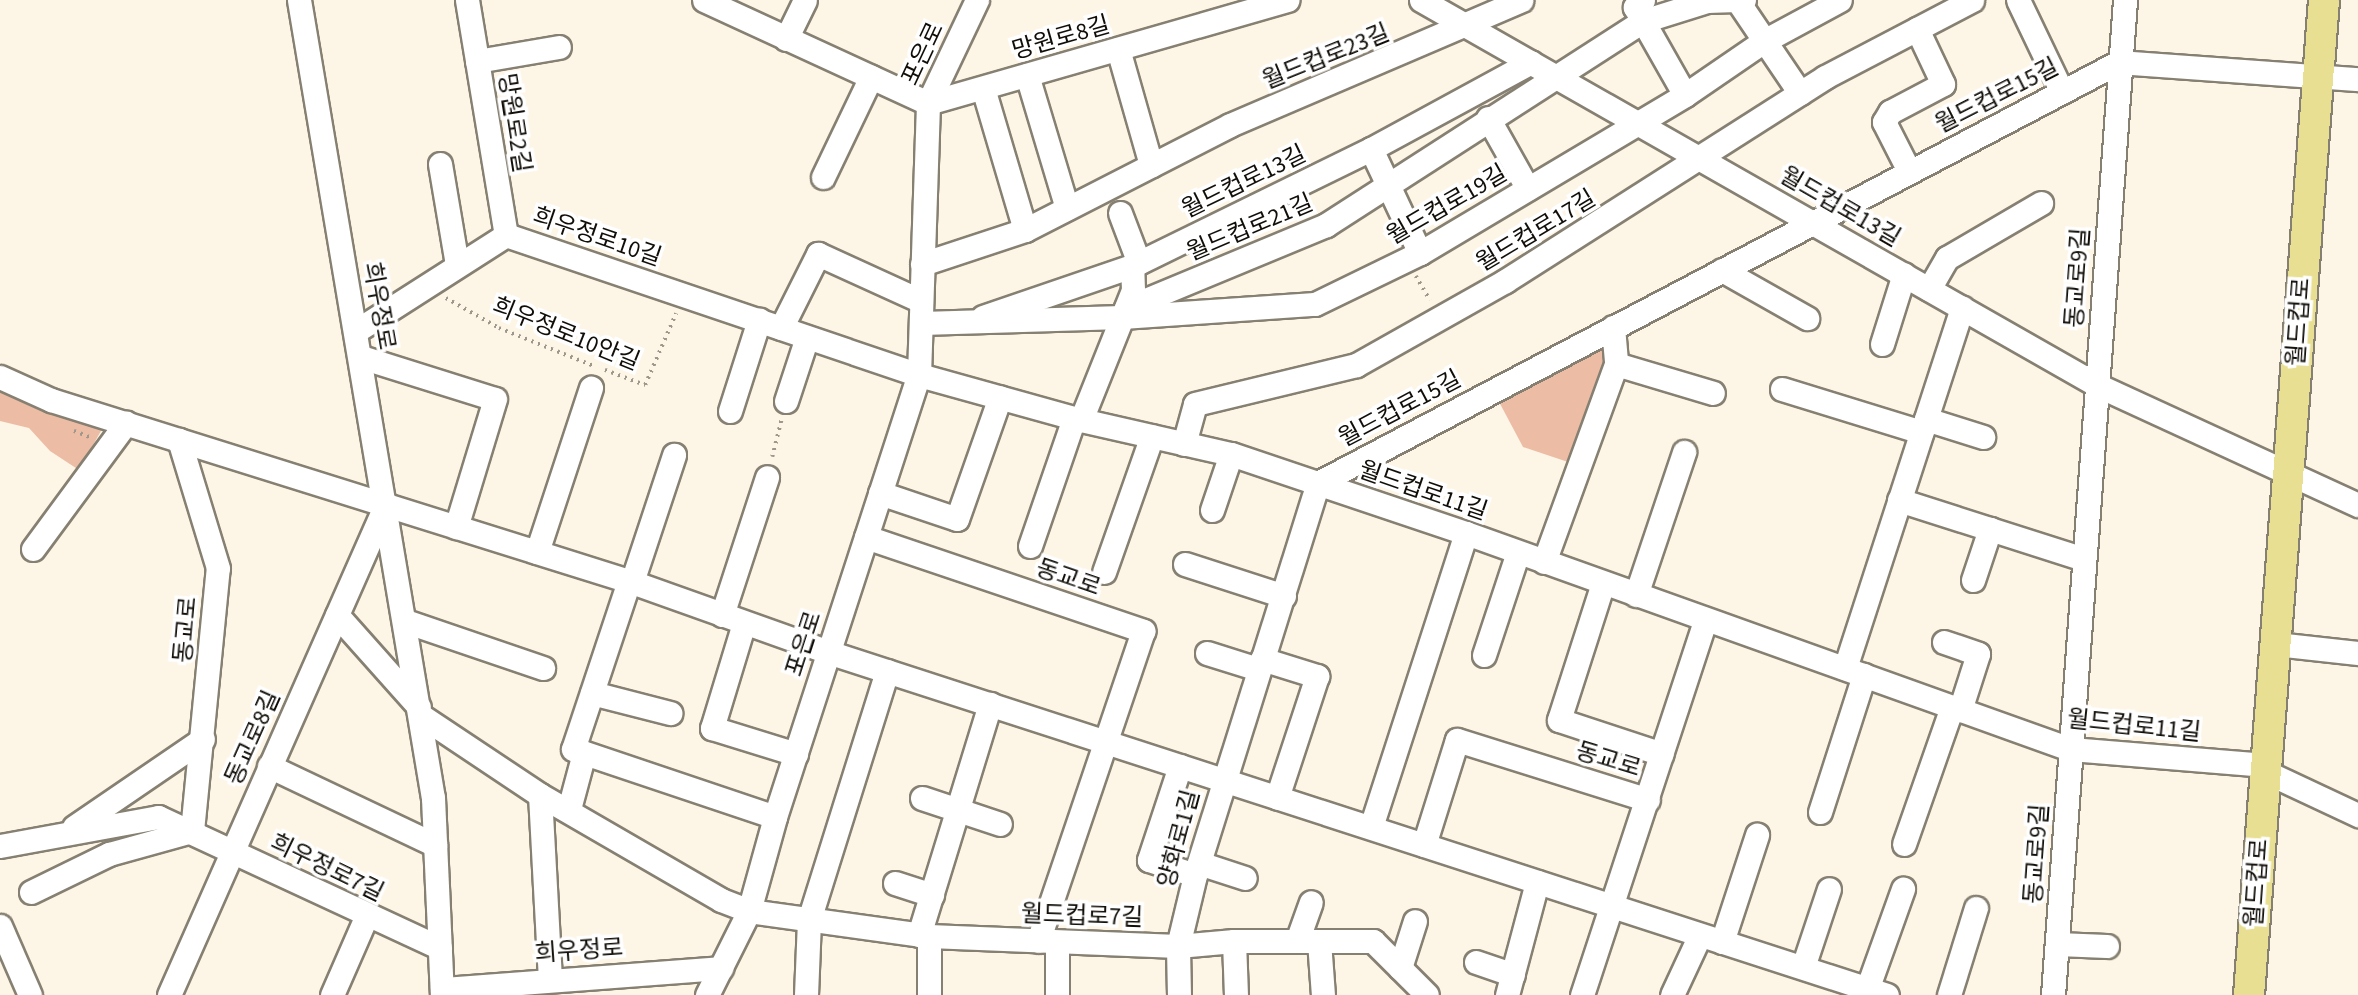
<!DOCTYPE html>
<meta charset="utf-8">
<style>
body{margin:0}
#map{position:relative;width:2358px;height:995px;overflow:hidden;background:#fdf5e6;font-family:"Source Sans 3","Noto Sans KR",sans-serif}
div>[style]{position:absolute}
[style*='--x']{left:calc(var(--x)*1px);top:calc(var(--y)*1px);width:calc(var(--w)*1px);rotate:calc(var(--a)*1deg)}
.green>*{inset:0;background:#ecbca4}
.path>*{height:3.5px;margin-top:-1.75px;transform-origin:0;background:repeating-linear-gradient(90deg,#9d978c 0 2px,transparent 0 7px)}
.roads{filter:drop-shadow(2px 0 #868072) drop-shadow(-2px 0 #868072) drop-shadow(0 2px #868072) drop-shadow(0 -2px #868072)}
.minor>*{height:23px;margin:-11.5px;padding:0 11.5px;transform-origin:11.5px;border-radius:11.5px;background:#fff}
.major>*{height:30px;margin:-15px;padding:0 15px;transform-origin:15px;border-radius:15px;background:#e8df92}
span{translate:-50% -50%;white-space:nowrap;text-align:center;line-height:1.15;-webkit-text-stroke:7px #fff;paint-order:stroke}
.street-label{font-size:24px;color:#110e09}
</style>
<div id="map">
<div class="green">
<div style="clip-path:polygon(1596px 345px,1609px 355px,1571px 463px,1523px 447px,1497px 398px)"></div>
<div style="clip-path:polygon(0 389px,102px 429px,79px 470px,50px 451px,29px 428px,0 421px)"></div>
</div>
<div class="path">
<div style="--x:1416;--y:276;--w:28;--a:60"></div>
<div style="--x:446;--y:298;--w:61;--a:29.5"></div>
<div style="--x:499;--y:328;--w:102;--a:21.8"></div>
<div style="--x:605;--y:370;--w:43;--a:20.6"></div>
<div style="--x:645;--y:385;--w:78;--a:-66.7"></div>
<div style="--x:74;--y:431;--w:17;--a:21"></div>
<div style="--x:772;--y:457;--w:38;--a:-76"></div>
</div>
<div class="roads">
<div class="minor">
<div style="--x:299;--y:0;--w:809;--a:80.47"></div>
<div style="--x:433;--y:798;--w:197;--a:87.4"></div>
<div style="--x:467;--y:0;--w:238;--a:80.6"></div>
<div style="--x:704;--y:0;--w:247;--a:24.7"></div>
<div style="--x:928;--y:103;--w:374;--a:-16"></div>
<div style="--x:1421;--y:0;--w:778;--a:29.66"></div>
<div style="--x:2097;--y:385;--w:287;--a:24.7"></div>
<div style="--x:1643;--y:0;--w:11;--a:139"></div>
<div style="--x:1635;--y:7;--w:101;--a:60.4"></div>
<div style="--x:2018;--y:0;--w:102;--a:64.4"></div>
<div style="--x:1739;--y:3;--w:109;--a:55.9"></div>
<div style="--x:786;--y:39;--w:43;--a:-64"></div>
<div style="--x:1118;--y:49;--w:121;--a:74.1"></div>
<div style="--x:477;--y:61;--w:83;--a:-9.7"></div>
<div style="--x:1027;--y:75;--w:139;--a:73.3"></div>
<div style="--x:983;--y:88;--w:148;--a:73.5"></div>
<div style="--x:1488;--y:118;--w:81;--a:60.6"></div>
<div style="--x:1371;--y:149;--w:115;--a:64.8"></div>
<div style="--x:440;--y:164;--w:102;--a:80.4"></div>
<div style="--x:1909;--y:171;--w:55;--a:-117"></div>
<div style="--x:1884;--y:122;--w:12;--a:-59"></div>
<div style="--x:1890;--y:112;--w:60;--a:-27.8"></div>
<div style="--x:1943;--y:84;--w:61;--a:-115.3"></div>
<div style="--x:823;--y:177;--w:111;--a:-64.4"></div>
<div style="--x:1120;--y:213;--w:53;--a:69.2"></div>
<div style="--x:922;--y:264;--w:108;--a:-18.3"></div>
<div style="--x:1025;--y:230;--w:230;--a:-27.1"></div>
<div style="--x:1230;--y:125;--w:317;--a:-23.2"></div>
<div style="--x:1722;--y:270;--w:98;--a:29.5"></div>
<div style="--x:1929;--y:289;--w:36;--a:-60"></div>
<div style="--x:1947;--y:258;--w:109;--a:-30.3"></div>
<div style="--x:1126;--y:308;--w:217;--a:-22.5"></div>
<div style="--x:1326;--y:225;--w:377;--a:-32.8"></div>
<div style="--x:1643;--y:21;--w:67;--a:-17.4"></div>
<div style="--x:1707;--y:1;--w:37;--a:-2"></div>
<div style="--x:983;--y:317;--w:157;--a:-18.9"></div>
<div style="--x:1132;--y:266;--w:266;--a:-26.1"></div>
<div style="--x:1371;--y:149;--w:182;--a:-28.5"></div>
<div style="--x:921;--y:323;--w:201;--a:-1.7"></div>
<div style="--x:1122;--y:317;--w:193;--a:-3.9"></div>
<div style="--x:1315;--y:304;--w:117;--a:-25.9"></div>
<div style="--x:1420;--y:253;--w:309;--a:-30.8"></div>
<div style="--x:1685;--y:95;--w:96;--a:-34.4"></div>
<div style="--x:1764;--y:41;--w:86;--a:-28.3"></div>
<div style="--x:1613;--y:327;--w:37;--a:85"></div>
<div style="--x:1616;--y:364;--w:101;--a:16.6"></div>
<div style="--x:781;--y:328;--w:83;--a:-63.4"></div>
<div style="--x:818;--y:254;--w:113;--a:24.5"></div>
<div style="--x:356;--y:331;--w:178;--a:-32.6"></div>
<div style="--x:506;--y:235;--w:436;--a:18.7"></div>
<div style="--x:919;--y:375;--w:168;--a:15.5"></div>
<div style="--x:1081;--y:420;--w:154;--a:12.8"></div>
<div style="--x:1231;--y:454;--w:248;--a:18.6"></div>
<div style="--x:1466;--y:533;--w:641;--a:19.68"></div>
<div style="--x:2070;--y:749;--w:197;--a:4.7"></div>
<div style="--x:1882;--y:344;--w:73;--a:-72.6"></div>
<div style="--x:361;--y:357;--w:140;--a:17.4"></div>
<div style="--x:495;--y:399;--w:134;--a:106.9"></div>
<div style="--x:0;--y:377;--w:56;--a:24.3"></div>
<div style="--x:51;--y:400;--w:606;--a:17.39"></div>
<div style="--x:629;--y:581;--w:211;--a:19.6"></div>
<div style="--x:828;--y:652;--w:1113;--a:17.95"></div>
<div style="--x:1782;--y:389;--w:146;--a:17.1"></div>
<div style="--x:786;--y:401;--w:67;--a:-71.8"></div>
<div style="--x:730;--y:411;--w:96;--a:-72.3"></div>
<div style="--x:1926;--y:419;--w:60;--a:17.5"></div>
<div style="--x:1081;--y:420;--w:140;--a:-68.2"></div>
<div style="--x:1133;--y:290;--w:24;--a:-92"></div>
<div style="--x:1184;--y:444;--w:41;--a:-74.6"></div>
<div style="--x:1195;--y:404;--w:166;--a:-13.6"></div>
<div style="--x:1356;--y:365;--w:171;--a:-29.4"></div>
<div style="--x:1505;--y:281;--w:379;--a:-32.5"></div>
<div style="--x:1825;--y:77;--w:166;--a:-27.6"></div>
<div style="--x:880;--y:493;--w:81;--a:18.7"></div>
<div style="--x:957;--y:519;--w:129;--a:-70.6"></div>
<div style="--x:1899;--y:500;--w:194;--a:17.7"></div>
<div style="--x:1212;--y:510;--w:59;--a:-71.3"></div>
<div style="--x:866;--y:537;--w:293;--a:18.7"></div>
<div style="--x:1143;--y:631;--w:327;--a:108.7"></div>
<div style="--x:1030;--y:546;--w:135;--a:-71"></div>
<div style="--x:33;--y:549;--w:157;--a:-53.6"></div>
<div style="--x:537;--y:552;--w:173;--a:-71.8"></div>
<div style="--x:1544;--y:562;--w:211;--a:-70"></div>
<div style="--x:1185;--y:564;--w:104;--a:17.9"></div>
<div style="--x:1104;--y:572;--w:144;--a:-70.6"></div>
<div style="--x:1973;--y:580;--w:54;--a:-71.6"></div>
<div style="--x:629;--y:581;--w:177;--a:108.4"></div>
<div style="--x:573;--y:749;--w:213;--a:18.6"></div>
<div style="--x:632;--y:582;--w:134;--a:-71.7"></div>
<div style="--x:1603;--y:583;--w:144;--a:107.8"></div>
<div style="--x:1559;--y:720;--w:108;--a:18.3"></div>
<div style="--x:1636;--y:595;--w:151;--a:-71.4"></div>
<div style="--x:337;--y:615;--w:123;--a:48.3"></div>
<div style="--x:722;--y:615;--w:145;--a:-71.9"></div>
<div style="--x:405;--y:621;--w:146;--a:18.8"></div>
<div style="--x:744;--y:623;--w:110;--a:106.9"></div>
<div style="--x:712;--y:728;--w:88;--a:17.2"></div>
<div style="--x:1944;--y:642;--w:36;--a:19"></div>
<div style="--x:1978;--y:654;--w:59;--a:107.8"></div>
<div style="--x:2276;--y:644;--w:82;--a:6.3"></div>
<div style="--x:1207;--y:653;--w:53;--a:17.4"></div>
<div style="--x:1484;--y:655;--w:108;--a:-71.7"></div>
<div style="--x:1262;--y:659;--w:58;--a:17.2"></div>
<div style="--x:1317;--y:676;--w:128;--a:108.2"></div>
<div style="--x:1845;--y:668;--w:379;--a:-72"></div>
<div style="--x:592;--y:693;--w:81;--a:14.4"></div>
<div style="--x:420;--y:715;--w:144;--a:33.7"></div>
<div style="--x:540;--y:795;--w:209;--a:30.1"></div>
<div style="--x:721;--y:900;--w:30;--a:21"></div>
<div style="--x:749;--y:911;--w:182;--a:7.9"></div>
<div style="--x:929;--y:936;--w:249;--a:2.3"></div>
<div style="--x:1178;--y:946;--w:56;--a:-5.1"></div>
<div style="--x:1234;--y:941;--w:139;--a:0"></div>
<div style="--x:1373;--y:941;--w:76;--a:45"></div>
<div style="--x:269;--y:766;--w:184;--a:25.4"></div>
<div style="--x:1180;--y:766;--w:99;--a:108.3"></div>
<div style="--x:1149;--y:860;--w:48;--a:18.1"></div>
<div style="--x:2266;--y:772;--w:102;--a:25.1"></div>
<div style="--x:540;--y:795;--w:184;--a:86.9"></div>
<div style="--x:922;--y:798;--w:82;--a:18.4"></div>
<div style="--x:569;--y:809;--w:58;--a:-75"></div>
<div style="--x:1820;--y:812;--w:144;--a:-72.2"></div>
<div style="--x:74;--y:827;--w:156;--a:-34.3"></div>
<div style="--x:1371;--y:827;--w:309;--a:-72.1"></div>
<div style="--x:1904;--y:844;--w:145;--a:-70.7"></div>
<div style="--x:1424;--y:845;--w:110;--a:-72.6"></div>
<div style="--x:1457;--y:740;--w:200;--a:17.4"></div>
<div style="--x:0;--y:846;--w:161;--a:-10.4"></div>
<div style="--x:158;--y:817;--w:311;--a:24.9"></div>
<div style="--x:1199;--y:863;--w:48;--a:18.1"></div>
<div style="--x:895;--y:883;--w:39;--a:18"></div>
<div style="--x:31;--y:892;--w:87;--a:-26"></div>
<div style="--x:109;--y:854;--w:86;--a:-15.5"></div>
<div style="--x:192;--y:831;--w:264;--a:-84.4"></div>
<div style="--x:218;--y:568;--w:134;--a:-106.9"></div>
<div style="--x:0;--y:926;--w:75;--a:66.5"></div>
<div style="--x:919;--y:935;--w:242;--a:-72.9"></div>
<div style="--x:1234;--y:941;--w:54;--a:87.9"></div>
<div style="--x:1297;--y:941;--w:41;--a:-70.3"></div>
<div style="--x:1319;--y:941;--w:54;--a:85.8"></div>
<div style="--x:1722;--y:942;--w:113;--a:-71.9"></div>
<div style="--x:2057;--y:944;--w:50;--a:2.3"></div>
<div style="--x:1476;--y:962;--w:39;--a:19"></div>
<div style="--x:1803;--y:967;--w:82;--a:-71.6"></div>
<div style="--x:1400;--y:968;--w:49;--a:-72.3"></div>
<div style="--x:442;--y:989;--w:280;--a:-4.3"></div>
<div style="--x:169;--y:995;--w:537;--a:-66.16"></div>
<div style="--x:332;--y:995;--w:85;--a:-66.4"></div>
<div style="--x:707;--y:995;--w:94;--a:-63.4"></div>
<div style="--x:749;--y:911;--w:98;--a:-74.5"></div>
<div style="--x:775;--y:817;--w:465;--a:-72"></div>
<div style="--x:919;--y:375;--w:272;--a:-88.1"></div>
<div style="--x:928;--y:103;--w:114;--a:-64.6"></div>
<div style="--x:806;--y:995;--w:75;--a:-87.7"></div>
<div style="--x:809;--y:920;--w:261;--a:-72.6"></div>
<div style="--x:929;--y:995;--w:59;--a:-90"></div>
<div style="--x:1057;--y:995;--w:53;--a:-90"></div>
<div style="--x:1179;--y:995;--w:49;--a:-91.2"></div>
<div style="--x:1178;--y:946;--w:73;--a:-76.5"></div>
<div style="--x:1195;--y:875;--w:411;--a:-72.6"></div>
<div style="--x:1318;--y:483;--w:905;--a:-27.73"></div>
<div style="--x:2119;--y:62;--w:240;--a:4.1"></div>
<div style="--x:1507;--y:995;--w:117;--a:-75.1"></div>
<div style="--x:1582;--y:995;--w:395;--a:-71.8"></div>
<div style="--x:1672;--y:995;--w:66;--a:-65"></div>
<div style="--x:1865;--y:995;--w:113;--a:-70.3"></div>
<div style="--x:1949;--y:995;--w:91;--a:-72.8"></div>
<div style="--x:2053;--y:995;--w:998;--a:-85.86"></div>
</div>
<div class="major">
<div style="--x:2249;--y:995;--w:998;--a:-85.69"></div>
</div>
</div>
<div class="street-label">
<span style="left:1061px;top:38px;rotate:-16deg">망원로8길</span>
<span style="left:923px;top:54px;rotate:-65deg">포은로</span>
<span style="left:1326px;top:57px;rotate:-22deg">월드컵로23길</span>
<span style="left:1997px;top:96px;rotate:-27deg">월드컵로15길</span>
<span style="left:514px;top:123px;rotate:81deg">망원로2길</span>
<span style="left:1244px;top:182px;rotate:-26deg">월드컵로13길</span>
<span style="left:1447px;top:205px;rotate:-30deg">월드컵로19길</span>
<span style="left:1840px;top:207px;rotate:30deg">월드컵로13길</span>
<span style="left:1250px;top:228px;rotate:-23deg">월드컵로21길</span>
<span style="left:1536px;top:231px;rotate:-31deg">월드컵로17길</span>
<span style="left:597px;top:237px;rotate:19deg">희우정로10길</span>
<span style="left:2078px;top:278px;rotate:-86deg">동교로9길</span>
<span style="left:379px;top:306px;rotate:80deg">희우정로</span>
<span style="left:2299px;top:322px;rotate:-86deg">월드컵로</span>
<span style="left:566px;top:334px;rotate:22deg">희우정로10안길</span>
<span style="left:1400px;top:409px;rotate:-28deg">월드컵로15길</span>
<span style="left:1423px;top:491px;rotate:19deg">월드컵로11길</span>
<span style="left:1068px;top:578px;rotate:19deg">동교로</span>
<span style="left:186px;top:630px;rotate:-85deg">동교로</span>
<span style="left:804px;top:644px;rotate:-72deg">포은로</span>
<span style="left:2134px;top:726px;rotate:6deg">월드컵로11길</span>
<span style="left:253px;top:738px;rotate:-66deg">동교로8길</span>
<span style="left:1608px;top:760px;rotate:17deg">동교로</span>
<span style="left:1179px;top:839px;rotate:-75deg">양화로1길</span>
<span style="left:2037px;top:854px;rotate:-86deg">동교로9길</span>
<span style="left:327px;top:868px;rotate:26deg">희우정로7길</span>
<span style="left:2257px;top:883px;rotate:-86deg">월드컵로</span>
<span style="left:1082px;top:916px;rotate:2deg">월드컵로7길</span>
<span style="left:579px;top:951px;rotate:-4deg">희우정로</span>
</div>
</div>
